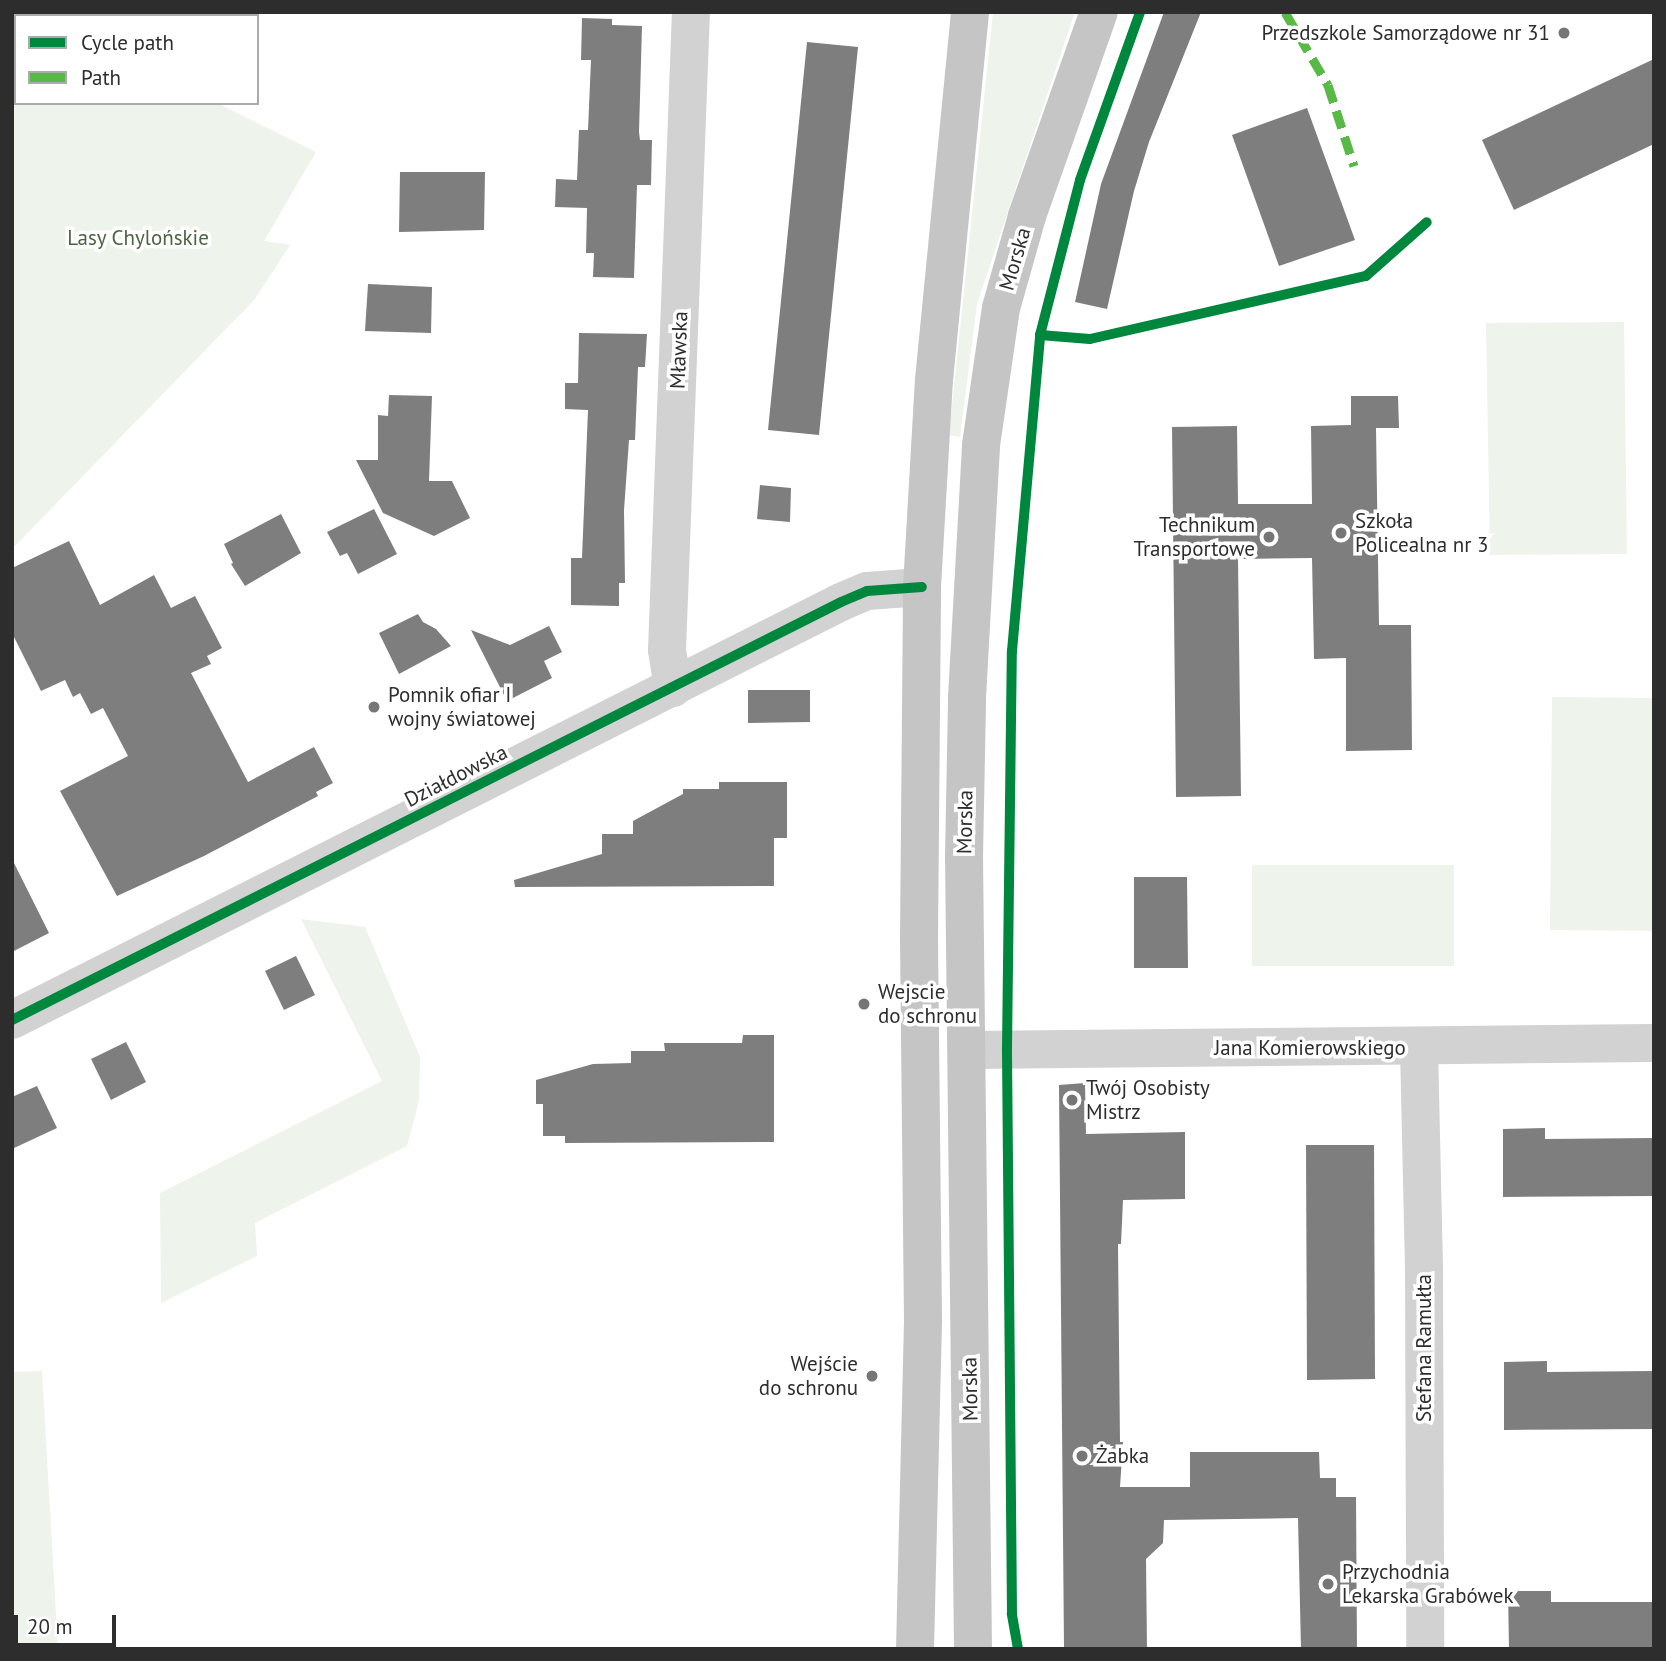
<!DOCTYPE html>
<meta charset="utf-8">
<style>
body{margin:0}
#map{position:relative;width:1666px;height:1661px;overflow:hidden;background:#fff;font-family:"PT Sans",sans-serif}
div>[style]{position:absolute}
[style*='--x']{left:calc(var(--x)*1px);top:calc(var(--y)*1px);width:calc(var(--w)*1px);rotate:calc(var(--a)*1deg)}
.green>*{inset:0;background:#eef3ec}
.building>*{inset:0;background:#7e7e7e}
.minor>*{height:38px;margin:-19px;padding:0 19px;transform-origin:19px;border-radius:19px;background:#d2d2d2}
.major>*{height:38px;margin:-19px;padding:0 19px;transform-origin:19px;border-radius:19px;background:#c5c5c5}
.quiet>*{height:9px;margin-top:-4.5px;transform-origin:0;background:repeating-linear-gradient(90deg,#58b947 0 18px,transparent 0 27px)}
.cycleway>*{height:10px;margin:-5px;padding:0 5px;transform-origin:5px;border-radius:5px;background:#00873e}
.dots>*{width:19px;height:19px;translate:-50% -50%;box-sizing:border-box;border:4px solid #fff;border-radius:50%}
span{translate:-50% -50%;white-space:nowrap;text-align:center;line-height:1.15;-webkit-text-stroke:7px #fff;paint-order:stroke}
.poi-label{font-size:21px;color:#2d2d2d}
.right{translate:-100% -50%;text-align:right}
.left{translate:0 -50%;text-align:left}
.park-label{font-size:21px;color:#4c6340}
.street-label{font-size:21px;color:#2d2d2d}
.frame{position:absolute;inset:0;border:14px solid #2d2d2d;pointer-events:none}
.legend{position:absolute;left:14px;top:14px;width:245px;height:91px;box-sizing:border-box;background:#fff;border:2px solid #ababab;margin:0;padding:9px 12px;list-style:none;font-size:21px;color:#2d2d2d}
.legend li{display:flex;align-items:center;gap:14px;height:35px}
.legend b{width:35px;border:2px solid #ababab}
.scale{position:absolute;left:14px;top:1615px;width:102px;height:32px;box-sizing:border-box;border:4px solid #2d2d2d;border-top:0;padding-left:9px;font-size:21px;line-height:24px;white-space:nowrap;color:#2d2d2d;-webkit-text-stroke:5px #fff;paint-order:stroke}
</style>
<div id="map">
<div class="green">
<div style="clip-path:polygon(12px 12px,35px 12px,42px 16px,16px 16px,16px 103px,217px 103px,316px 152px,264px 241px,290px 245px,255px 299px,12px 549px)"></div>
<div style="clip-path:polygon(993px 12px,1075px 12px,977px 304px,960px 437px,949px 435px)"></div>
<div style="clip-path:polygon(1624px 322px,1627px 554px,1490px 555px,1486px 323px)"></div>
<div style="clip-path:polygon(1552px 697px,1654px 698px,1654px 931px,1550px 930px)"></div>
<div style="clip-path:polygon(1252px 865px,1454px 865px,1454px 966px,1252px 966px)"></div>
<div style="clip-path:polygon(301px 919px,365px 927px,420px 1057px,419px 1101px,407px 1146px,255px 1223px,257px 1256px,161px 1303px,160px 1193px,382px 1081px)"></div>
<div style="clip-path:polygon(42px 1371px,58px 1649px,12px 1649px,12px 1372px)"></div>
</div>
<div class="building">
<div style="clip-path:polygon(1164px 12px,1201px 12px,1149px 142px,1134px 191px,1107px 309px,1075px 302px,1101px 184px)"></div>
<div style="clip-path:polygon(582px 18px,612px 19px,612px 25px,642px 26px,639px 132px,640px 140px,652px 140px,651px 185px,637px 185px,634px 278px,593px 277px,594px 253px,586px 253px,587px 208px,555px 207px,556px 179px,577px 180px,579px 130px,588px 130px,591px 60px,581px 60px)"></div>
<div style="clip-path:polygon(807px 42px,858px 47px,819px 435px,768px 430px)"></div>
<div style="clip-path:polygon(1654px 59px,1654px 144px,1514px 210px,1482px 140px)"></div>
<div style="clip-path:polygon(1307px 108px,1355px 240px,1279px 266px,1232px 135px)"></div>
<div style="clip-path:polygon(400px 172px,485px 172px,484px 230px,399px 232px)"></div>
<div style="clip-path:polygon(368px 284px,432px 287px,431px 333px,365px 331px)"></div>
<div style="clip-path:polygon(579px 333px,647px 334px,645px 367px,638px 367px,635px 440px,629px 440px,624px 510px,625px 583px,619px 583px,619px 606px,571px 605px,571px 558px,582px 558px,588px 410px,565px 409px,565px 383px,578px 383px)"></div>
<div style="clip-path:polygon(389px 395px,432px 396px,429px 481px,452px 481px,470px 518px,434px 536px,383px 513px,356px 460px,378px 460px,378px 415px,388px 416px)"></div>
<div style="clip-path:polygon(1351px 396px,1398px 396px,1399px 428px,1376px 428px,1379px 625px,1411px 625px,1412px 750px,1346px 751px,1346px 658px,1314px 659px,1312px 558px,1238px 559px,1241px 796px,1176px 797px,1172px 427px,1237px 426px,1238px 504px,1312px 504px,1311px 426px,1351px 425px)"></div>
<div style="clip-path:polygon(760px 485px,791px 488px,790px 522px,757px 519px)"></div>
<div style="clip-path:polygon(374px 509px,397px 554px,358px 574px,347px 553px,340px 556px,327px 532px)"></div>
<div style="clip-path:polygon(281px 514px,301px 553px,245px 586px,231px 564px,233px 563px,224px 544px)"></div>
<div style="clip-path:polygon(69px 541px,100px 605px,154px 575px,171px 608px,195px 596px,222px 648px,207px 656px,211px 664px,191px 673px,248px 782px,314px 747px,333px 783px,316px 792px,318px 796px,204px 856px,117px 896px,60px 791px,128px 756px,103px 708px,91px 714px,80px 693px,73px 697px,65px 680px,41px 691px,12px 633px,12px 568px)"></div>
<div style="clip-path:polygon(418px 614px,423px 622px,436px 629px,451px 646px,399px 674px,379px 633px)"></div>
<div style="clip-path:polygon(549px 626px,562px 652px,544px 661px,552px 678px,507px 701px,471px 630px,510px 645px)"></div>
<div style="clip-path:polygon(748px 690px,810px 690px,810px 722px,748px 723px)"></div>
<div style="clip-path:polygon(719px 782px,787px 782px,787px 838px,774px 838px,774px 886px,515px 887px,514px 880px,602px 854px,602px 834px,633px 834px,633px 821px,683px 794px,683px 789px,719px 789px)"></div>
<div style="clip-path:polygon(12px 859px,49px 933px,12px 952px)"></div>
<div style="clip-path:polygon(1134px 877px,1187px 877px,1188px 968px,1134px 968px)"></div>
<div style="clip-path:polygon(296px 956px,315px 995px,284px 1010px,265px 971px)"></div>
<div style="clip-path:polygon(743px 1035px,774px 1035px,774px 1142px,565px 1143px,565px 1136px,543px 1136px,543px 1104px,536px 1104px,536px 1080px,593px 1064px,631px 1063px,631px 1051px,665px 1051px,664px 1043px,742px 1043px)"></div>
<div style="clip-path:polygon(126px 1042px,146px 1082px,111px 1100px,91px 1059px)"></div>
<div style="clip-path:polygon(1085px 1083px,1086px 1134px,1185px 1132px,1185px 1199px,1123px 1200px,1121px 1244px,1118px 1244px,1120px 1442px,1123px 1442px,1120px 1487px,1190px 1487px,1190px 1452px,1319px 1452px,1320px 1478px,1336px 1478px,1336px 1497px,1356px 1497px,1357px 1649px,1301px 1649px,1298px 1518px,1164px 1520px,1163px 1543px,1146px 1559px,1147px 1649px,1064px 1649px,1059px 1085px)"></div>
<div style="clip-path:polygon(37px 1086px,57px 1128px,12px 1149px,12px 1097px)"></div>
<div style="clip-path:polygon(1545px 1128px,1545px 1139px,1654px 1138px,1654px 1196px,1503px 1197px,1503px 1129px)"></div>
<div style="clip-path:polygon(1306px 1145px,1374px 1145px,1375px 1379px,1307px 1380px)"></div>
<div style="clip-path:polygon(1547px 1361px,1547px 1372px,1654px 1371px,1654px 1429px,1504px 1430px,1504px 1362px)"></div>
<div style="clip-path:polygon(1508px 1591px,1551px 1591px,1551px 1602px,1654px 1602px,1654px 1649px,1509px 1649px)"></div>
</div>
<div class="minor">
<div style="--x:673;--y:688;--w:38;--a:-99"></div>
<div style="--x:667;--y:650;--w:638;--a:-87.85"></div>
<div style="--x:12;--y:1020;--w:928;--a:-26.76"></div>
<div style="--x:841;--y:602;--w:28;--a:-23"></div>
<div style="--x:867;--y:591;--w:55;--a:-4.2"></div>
<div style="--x:1419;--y:1048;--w:229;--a:88.7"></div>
<div style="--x:1424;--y:1277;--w:372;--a:89.8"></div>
<div style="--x:967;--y:1050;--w:687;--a:-0.58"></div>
</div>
<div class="major">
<div style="--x:915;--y:1649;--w:328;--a:-88.6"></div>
<div style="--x:923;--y:1321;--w:382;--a:-90.6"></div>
<div style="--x:919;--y:939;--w:352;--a:-89.5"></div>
<div style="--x:922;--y:587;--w:207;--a:-86.7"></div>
<div style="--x:934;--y:380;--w:370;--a:-84.4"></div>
<div style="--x:973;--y:1649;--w:791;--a:-90.65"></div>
<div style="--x:964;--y:858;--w:161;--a:-88.9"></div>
<div style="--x:967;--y:697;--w:252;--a:-86.8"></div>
<div style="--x:981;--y:445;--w:138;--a:-81.7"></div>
<div style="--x:1001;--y:308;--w:96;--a:-74.2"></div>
<div style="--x:1027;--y:216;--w:216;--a:-70.6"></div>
</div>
<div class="quiet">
<div style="--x:1285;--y:12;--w:85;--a:59.5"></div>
<div style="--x:1328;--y:85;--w:85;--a:72.2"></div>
</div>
<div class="cycleway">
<div style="--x:1040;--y:335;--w:50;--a:4.6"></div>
<div style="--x:1090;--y:339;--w:283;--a:-12.9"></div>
<div style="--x:1366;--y:276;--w:81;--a:-41.5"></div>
<div style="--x:12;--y:1020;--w:928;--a:-26.76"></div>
<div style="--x:841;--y:602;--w:28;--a:-23"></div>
<div style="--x:867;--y:591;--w:55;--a:-4.2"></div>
<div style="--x:1018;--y:1649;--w:36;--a:-100"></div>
<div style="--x:1012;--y:1614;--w:566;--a:-90.51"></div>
<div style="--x:1007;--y:1048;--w:397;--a:-89.3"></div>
<div style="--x:1012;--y:651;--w:317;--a:-84.9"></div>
<div style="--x:1040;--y:335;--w:160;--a:-75.5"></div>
<div style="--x:1080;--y:180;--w:178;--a:-70.3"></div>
</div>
<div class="dots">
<div style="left:1564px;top:33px;background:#767676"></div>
<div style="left:1341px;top:533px;background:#767676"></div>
<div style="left:1269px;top:537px;background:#767676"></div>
<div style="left:374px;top:707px;background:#767676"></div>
<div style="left:864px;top:1004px;background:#767676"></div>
<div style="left:1072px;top:1100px;background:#767676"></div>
<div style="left:872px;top:1376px;background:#767676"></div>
<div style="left:1082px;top:1456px;background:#767676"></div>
<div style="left:1328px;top:1584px;background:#767676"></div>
</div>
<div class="poi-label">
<span class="right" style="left:1550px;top:33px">Przedszkole Samorządowe nr 31</span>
<span class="left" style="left:1355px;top:533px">Szkoła<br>Policealna nr 3</span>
<span class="right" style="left:1255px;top:537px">Technikum<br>Transportowe</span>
<span class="left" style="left:388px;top:707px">Pomnik ofiar I<br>wojny światowej</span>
<span class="left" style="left:878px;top:1004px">Wejscie<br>do schronu</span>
<span class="left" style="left:1086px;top:1100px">Twój Osobisty<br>Mistrz</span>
<span class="right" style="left:858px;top:1376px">Wejście<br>do schronu</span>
<span class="left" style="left:1096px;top:1456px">Żabka</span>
<span class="left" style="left:1342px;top:1584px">Przychodnia<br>Lekarska Grabówek</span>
</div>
<div class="park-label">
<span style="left:138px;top:238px">Lasy Chylońskie</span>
</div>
<div class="street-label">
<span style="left:1015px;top:259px;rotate:-74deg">Morska</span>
<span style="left:679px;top:350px;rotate:-88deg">Mławska</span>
<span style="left:456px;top:776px;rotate:-27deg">Działdowska</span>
<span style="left:965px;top:822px;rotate:-89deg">Morska</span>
<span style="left:1310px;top:1048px">Jana Komierowskiego</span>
<span style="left:1424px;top:1348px;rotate:-90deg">Stefana Ramułta</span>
<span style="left:970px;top:1389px;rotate:-91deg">Morska</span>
</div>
<div class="frame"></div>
<ul class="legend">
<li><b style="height:9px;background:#00873e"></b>Cycle path</li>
<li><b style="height:9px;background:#58b947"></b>Path</li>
</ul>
<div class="scale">20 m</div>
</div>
